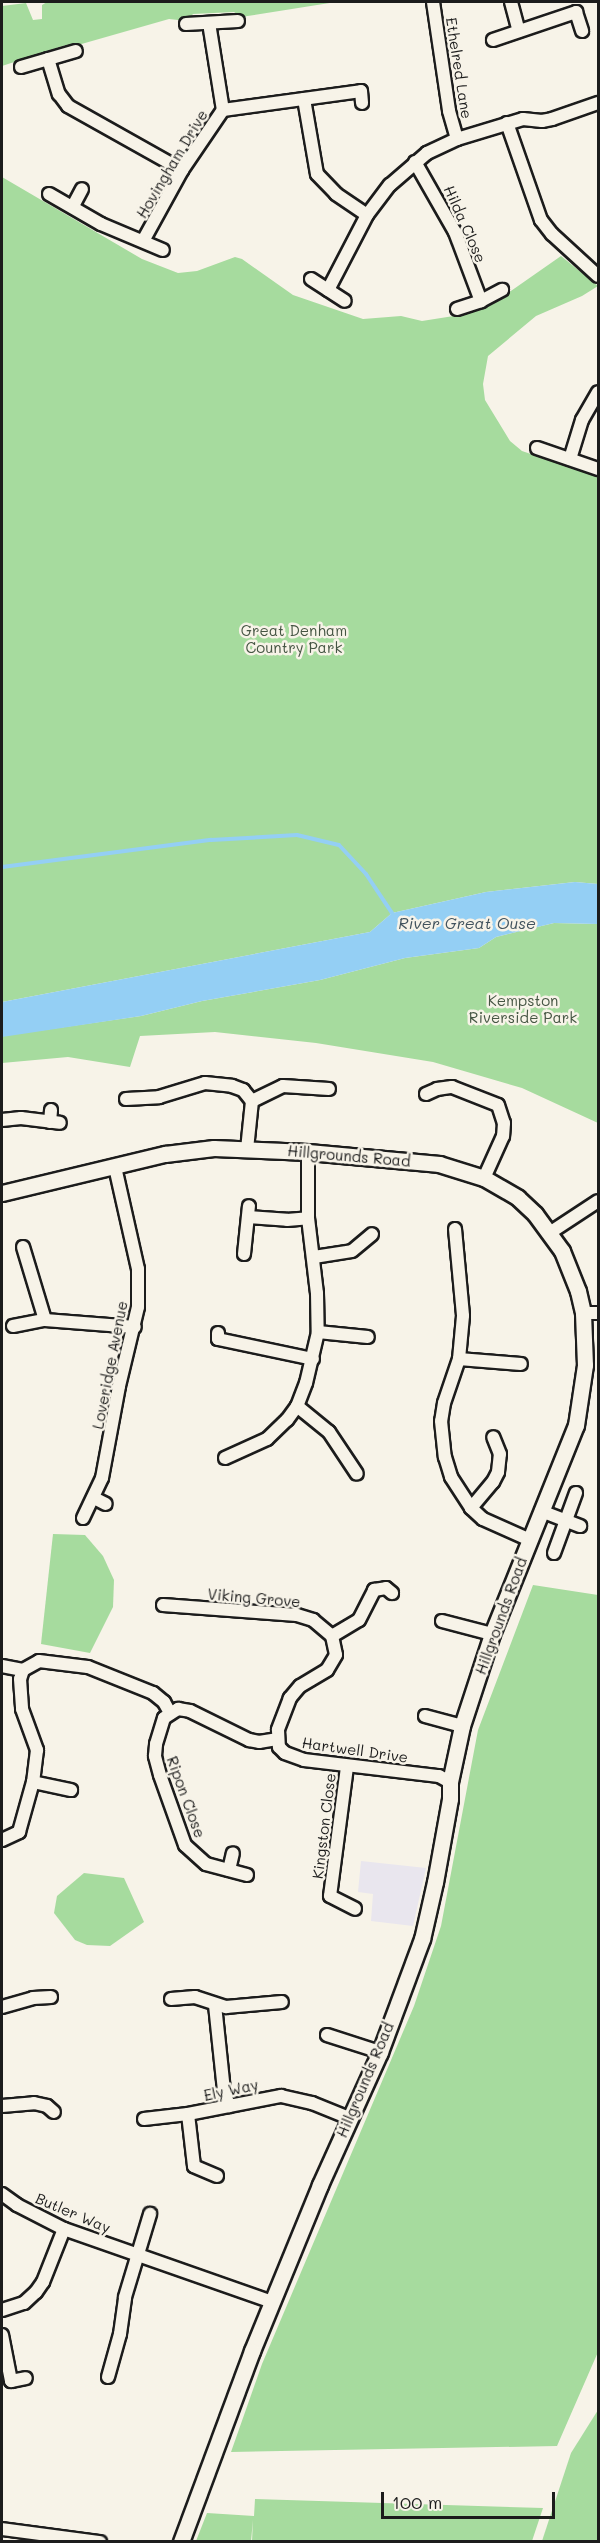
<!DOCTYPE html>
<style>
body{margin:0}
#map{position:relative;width:600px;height:2543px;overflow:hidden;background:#f7f3e8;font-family:Mali,sans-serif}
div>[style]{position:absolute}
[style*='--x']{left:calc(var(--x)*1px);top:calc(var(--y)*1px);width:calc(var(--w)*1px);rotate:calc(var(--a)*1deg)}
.built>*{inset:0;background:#e9e6ee}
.green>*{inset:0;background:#a6db9e}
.water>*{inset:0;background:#94cff4}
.stream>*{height:4px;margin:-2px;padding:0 2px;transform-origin:2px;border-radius:2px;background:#94cff4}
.roads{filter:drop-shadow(2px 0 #1c1c1c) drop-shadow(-2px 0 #1c1c1c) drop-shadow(0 2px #1c1c1c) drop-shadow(0 -2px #1c1c1c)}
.minor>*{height:12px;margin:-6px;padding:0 6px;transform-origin:6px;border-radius:6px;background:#f7f3e8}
.tertiary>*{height:15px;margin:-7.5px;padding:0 7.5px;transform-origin:7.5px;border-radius:7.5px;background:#f7f3e8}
span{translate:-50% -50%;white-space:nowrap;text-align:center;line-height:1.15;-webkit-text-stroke:5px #f7f3e8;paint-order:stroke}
.street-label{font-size:15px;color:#1c1c1c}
.park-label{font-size:15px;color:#455543}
.water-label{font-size:16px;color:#40525d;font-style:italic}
.frame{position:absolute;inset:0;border:3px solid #1c1c1c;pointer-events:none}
.scale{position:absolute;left:381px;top:2492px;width:174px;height:27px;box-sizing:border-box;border:3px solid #1c1c1c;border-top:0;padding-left:8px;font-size:18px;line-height:21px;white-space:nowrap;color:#1c1c1c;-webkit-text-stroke:4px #f7f3e8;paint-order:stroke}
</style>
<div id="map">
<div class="built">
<div style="clip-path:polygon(361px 1861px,426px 1868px,413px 1926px,371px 1921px,373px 1894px,358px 1892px)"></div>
</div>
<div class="green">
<div style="clip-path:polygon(47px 2px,336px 2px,241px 17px,234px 12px,193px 14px,187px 21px,169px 19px,71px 47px,66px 45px,2px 66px,2px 6px,26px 3px,33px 20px,42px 19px,42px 5px)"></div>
<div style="clip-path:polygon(2px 177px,142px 259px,178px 273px,197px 271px,235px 257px,242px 259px,293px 295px,363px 319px,401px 316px,422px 321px,460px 315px,491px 305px,561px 256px,598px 286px,582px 296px,536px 316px,488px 356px,483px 384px,485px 400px,510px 441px,522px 451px,598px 477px,598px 884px,575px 882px,486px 892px,392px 913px,370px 932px,2px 1002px)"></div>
<div style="clip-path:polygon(554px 923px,598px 924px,598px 1123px,522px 1088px,433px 1062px,316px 1043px,215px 1032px,140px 1036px,130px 1067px,68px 1057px,2px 1063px,2px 1036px,141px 1016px,202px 1001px,320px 980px,405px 958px,479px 948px,496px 937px)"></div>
<div style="clip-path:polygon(53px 1534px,85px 1535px,103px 1556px,114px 1580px,113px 1607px,90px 1653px,41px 1644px)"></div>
<div style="clip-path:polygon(533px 1585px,598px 1595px,598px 2352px,557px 2446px,231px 2452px,262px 2364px,414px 2006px,441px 1926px,478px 1730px)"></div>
<div style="clip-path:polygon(84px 1873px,124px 1878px,144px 1922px,110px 1946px,87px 1945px,75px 1940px,54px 1913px,57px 1896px)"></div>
<div style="clip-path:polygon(598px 2410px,598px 2541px,542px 2541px,571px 2453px)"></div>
<div style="clip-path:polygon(255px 2499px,543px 2508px,532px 2541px,252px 2541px,253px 2520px,251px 2541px,196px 2541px,207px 2513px,254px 2516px)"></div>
</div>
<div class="water">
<div style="clip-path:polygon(575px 882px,598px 884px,598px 924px,554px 923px,496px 937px,479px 948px,405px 958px,320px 980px,202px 1001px,141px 1016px,2px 1037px,2px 1002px,370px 932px,392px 913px,486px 892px)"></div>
</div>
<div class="stream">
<div style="--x:2;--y:867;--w:211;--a:-7.4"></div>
<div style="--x:211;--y:840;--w:86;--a:-3.3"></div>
<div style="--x:297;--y:835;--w:43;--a:13.4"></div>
<div style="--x:339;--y:845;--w:40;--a:47"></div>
<div style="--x:366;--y:874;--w:47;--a:56.3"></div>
</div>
<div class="roads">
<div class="minor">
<div style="--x:433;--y:2;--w:110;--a:81.6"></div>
<div style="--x:449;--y:111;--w:29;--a:74"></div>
<div style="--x:511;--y:2;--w:30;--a:75"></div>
<div style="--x:209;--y:23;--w:88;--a:80.9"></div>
<div style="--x:186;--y:24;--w:52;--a:-3.3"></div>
<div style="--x:493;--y:40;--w:88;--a:-18.6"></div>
<div style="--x:576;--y:12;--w:20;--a:72"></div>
<div style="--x:48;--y:59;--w:37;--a:73"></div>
<div style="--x:59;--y:94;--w:15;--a:53"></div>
<div style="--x:68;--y:106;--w:131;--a:29.3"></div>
<div style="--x:21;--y:67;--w:57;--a:-16.2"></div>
<div style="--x:304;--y:99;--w:76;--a:80.2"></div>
<div style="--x:317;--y:174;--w:28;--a:46"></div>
<div style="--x:336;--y:194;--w:37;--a:34"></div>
<div style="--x:507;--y:123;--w:103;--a:70.7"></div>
<div style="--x:541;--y:220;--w:18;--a:52"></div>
<div style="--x:552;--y:234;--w:62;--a:42.4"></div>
<div style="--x:415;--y:162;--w:81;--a:60.3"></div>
<div style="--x:455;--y:232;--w:74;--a:69.4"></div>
<div style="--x:49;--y:194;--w:60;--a:30"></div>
<div style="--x:101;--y:224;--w:67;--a:22.8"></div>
<div style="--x:73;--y:206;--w:19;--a:-62"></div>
<div style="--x:143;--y:241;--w:81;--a:-61.2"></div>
<div style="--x:182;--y:170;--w:73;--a:-55.7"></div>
<div style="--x:223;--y:110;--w:139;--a:-7.8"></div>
<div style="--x:361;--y:91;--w:12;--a:85"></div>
<div style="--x:311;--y:279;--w:40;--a:32.9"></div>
<div style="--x:328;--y:290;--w:85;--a:-62.5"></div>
<div style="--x:367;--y:215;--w:38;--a:-53"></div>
<div style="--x:390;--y:185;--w:49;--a:-40.9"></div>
<div style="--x:427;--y:153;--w:33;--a:-25"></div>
<div style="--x:457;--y:139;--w:69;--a:-16.9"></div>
<div style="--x:523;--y:119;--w:19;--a:6"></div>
<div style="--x:542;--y:121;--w:10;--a:-11"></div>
<div style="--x:552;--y:119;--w:49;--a:-19.2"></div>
<div style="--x:457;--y:309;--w:25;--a:-18"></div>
<div style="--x:481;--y:301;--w:24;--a:-28"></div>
<div style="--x:537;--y:448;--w:65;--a:19"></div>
<div style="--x:570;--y:459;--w:41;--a:-72.9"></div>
<div style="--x:582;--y:420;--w:32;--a:-60"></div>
<div style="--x:426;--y:1094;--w:12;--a:-24"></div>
<div style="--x:437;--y:1089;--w:15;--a:-8"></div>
<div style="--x:452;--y:1087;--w:49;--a:21.4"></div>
<div style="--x:498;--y:1105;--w:19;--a:72"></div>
<div style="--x:504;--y:1123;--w:13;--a:94"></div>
<div style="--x:503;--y:1136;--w:46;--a:114.3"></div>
<div style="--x:126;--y:1099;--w:33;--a:-3"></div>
<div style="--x:159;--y:1097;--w:48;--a:-16.9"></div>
<div style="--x:205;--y:1083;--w:27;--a:6"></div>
<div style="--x:232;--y:1086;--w:12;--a:20"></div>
<div style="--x:243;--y:1090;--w:14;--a:51"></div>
<div style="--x:252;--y:1101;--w:48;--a:95.9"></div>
<div style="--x:252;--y:1101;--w:34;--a:-26"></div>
<div style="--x:283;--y:1086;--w:46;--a:3.7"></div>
<div style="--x:2;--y:1120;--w:19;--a:-6"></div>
<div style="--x:21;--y:1118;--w:39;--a:7"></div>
<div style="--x:50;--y:1122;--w:12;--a:-85"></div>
<div style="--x:308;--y:1152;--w:66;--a:90"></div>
<div style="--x:308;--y:1218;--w:76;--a:83.2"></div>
<div style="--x:317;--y:1293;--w:39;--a:89"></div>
<div style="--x:318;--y:1332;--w:52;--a:103.2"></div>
<div style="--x:306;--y:1383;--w:25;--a:111"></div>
<div style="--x:297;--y:1406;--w:41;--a:39.1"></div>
<div style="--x:329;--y:1432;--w:50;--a:56.3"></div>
<div style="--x:248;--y:1217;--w:39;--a:4"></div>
<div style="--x:287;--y:1220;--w:21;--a:-5"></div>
<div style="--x:455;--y:1229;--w:87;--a:84.7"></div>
<div style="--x:463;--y:1316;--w:43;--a:95.3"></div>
<div style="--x:459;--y:1359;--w:46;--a:108.8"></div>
<div style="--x:444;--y:1403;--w:18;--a:99"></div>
<div style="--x:441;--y:1421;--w:36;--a:84"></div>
<div style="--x:445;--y:1457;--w:21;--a:73"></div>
<div style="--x:451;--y:1477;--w:37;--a:57"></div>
<div style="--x:471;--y:1508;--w:16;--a:43"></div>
<div style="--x:483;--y:1519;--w:51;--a:24.1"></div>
<div style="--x:551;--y:1232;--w:56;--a:-33.4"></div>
<div style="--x:23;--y:1247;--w:76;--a:73.2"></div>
<div style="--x:45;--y:1320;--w:90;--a:4.4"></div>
<div style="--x:244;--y:1254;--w:48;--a:-84.1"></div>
<div style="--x:314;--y:1257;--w:38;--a:-9"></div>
<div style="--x:352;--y:1251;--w:26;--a:-40"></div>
<div style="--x:583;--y:1313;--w:15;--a:0"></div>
<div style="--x:13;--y:1326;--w:33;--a:-11"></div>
<div style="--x:318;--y:1332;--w:50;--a:5.7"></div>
<div style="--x:218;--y:1333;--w:6;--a:90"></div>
<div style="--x:218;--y:1339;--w:97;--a:11.9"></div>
<div style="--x:459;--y:1359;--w:62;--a:4.6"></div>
<div style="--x:225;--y:1458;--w:46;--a:-24.3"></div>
<div style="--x:267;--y:1439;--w:28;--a:-44"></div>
<div style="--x:287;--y:1420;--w:17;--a:-54"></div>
<div style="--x:94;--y:1498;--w:13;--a:27"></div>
<div style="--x:471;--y:1508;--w:34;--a:-50"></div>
<div style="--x:493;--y:1482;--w:11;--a:-63"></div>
<div style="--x:498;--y:1472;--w:18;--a:-84"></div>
<div style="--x:500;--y:1454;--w:18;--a:-112"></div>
<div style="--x:541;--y:1511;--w:42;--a:21"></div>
<div style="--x:83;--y:1518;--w:44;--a:-64.6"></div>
<div style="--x:102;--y:1478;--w:94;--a:-79.5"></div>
<div style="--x:119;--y:1386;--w:81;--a:-76.5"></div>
<div style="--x:138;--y:1307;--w:38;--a:-90"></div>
<div style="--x:138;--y:1269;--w:105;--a:-102.7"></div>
<div style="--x:554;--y:1553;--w:64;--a:-69.9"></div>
<div style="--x:163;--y:1605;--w:134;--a:4.3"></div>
<div style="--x:297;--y:1615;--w:17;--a:17"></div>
<div style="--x:313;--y:1620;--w:25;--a:40"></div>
<div style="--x:332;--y:1636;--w:19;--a:78"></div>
<div style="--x:336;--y:1655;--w:17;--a:121"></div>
<div style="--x:327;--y:1670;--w:31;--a:149"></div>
<div style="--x:300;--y:1686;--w:16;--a:130"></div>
<div style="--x:290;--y:1698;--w:34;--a:111"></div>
<div style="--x:278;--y:1730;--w:17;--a:87"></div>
<div style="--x:279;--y:1747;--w:8;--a:45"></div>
<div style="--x:285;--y:1753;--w:20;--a:20"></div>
<div style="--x:304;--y:1760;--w:136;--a:6.8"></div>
<div style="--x:439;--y:1776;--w:13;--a:29"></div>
<div style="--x:442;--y:1621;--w:52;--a:14.6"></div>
<div style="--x:332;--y:1636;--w:31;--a:-31"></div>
<div style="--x:359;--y:1620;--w:34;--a:-63"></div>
<div style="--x:374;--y:1590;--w:12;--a:-9"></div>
<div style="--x:386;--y:1588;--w:8;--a:40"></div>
<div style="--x:2;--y:1666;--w:21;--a:11"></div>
<div style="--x:23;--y:1670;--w:18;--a:-29"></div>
<div style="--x:39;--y:1661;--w:49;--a:7"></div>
<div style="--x:88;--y:1667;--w:70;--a:21.8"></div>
<div style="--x:153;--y:1693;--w:14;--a:39"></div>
<div style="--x:164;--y:1702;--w:13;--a:61"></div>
<div style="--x:23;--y:1670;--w:9;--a:108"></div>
<div style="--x:20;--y:1679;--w:30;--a:86"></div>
<div style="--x:22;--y:1709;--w:44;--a:69.9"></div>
<div style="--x:37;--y:1750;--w:32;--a:97"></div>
<div style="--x:33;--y:1782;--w:39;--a:12"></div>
<div style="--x:425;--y:1716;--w:38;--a:15"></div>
<div style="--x:347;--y:1767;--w:130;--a:97.5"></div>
<div style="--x:330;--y:1896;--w:28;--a:27"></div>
<div style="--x:2;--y:1840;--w:19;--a:-25"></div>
<div style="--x:19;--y:1832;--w:52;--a:-74.4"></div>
<div style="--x:229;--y:1870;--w:17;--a:-77"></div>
<div style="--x:247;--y:1875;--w:42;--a:-165"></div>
<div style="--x:206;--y:1864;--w:28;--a:-138"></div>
<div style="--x:185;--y:1845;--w:74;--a:-109.7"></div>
<div style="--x:160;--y:1775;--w:20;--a:-105"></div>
<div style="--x:155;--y:1756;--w:12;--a:-85"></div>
<div style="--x:156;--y:1744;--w:27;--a:-73"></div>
<div style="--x:164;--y:1718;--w:17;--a:-33"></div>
<div style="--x:178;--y:1709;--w:12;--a:9"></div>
<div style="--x:190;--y:1711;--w:66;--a:26.2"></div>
<div style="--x:249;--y:1740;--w:10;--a:11"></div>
<div style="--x:259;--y:1742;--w:18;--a:-9"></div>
<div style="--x:171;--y:1999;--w:24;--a:-5"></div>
<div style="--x:195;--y:1997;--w:33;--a:18"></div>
<div style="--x:226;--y:2007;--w:56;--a:-5.1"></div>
<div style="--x:215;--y:2005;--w:85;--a:84"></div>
<div style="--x:224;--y:2090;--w:17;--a:73"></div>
<div style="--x:2;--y:2007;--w:32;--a:-16"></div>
<div style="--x:33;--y:1998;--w:18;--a:-3"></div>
<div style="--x:327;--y:2035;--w:56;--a:17.8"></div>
<div style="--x:2;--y:2106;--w:32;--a:-5"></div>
<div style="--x:34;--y:2103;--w:13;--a:13"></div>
<div style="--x:47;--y:2106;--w:9;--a:41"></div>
<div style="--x:144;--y:2119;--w:44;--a:-6.5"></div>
<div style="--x:217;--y:2176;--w:25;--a:-157"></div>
<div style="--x:194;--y:2166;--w:52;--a:-96.6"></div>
<div style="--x:188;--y:2114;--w:95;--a:-11"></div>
<div style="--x:281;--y:2096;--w:32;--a:13"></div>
<div style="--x:312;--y:2103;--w:40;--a:22"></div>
<div style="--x:2;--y:2194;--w:19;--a:36"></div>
<div style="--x:17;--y:2205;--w:53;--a:27.1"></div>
<div style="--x:64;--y:2229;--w:221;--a:19.3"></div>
<div style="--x:2;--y:2310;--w:23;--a:-18"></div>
<div style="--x:24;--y:2303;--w:16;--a:-43"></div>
<div style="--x:36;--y:2292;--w:12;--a:-55"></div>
<div style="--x:43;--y:2282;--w:57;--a:-68.4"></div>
<div style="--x:2;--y:2335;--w:47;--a:78.9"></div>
<div style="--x:11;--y:2381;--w:15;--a:-11"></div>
<div style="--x:108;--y:2377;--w:45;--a:-74.4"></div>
<div style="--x:120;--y:2334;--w:37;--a:-82"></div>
<div style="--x:125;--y:2297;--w:87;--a:-73.2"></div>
<div style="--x:2;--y:2529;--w:99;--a:7.6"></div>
</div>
<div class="tertiary">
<div style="--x:2;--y:1193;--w:168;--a:-13.5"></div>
<div style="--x:165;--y:1154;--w:49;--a:-7"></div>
<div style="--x:214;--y:1148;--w:94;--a:2.4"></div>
<div style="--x:308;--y:1152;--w:132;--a:5.2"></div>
<div style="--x:439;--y:1164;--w:47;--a:17.3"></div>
<div style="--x:484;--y:1178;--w:39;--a:30"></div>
<div style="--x:518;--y:1198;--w:23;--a:43"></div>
<div style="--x:535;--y:1214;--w:46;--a:53.9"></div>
<div style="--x:562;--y:1251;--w:43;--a:68.2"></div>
<div style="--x:578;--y:1291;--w:23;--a:77"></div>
<div style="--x:583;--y:1313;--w:52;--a:87.8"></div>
<div style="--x:585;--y:1365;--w:61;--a:98.5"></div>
<div style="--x:576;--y:1425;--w:225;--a:111.9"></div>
<div style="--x:492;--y:1634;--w:97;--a:108.1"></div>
<div style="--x:462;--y:1726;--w:57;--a:102.1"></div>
<div style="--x:450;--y:1782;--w:17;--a:90"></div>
<div style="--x:450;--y:1799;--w:84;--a:100.2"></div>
<div style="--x:435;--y:1882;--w:58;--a:102.8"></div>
<div style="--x:422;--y:1939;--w:121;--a:110.4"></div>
<div style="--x:380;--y:2052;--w:146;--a:114.3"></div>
<div style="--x:320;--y:2185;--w:179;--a:112.3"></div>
<div style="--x:252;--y:2351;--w:204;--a:110.4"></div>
</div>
</div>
<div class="street-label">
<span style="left:459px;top:68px;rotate:81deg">Ethelred Lane</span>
<span style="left:172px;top:164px;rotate:-59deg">Hovingham Drive</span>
<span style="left:465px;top:224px;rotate:66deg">Hilda Close</span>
<span style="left:349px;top:1156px;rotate:5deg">Hillgrounds Road</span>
<span style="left:110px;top:1365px;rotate:-79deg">Loveridge Avenue</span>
<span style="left:254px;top:1598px;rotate:5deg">Viking Grove</span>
<span style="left:501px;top:1616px;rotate:-70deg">Hillgrounds Road</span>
<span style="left:355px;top:1750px;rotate:8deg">Hartwell Drive</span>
<span style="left:186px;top:1797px;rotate:70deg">Ripon Close</span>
<span style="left:324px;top:1826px;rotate:-83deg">Kingston Close</span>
<span style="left:365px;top:2080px;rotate:-67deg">Hillgrounds Road</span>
<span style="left:231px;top:2090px;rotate:-12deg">Ely Way</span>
<span style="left:73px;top:2213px;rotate:23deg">Butler Way</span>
</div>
<div class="park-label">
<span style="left:294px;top:639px">Great Denham<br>Country Park</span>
<span style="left:523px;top:1009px">Kempston<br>Riverside Park</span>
</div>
<div class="water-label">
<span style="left:467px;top:923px">River Great Ouse</span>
</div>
<div class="frame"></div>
<div class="scale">100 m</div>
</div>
